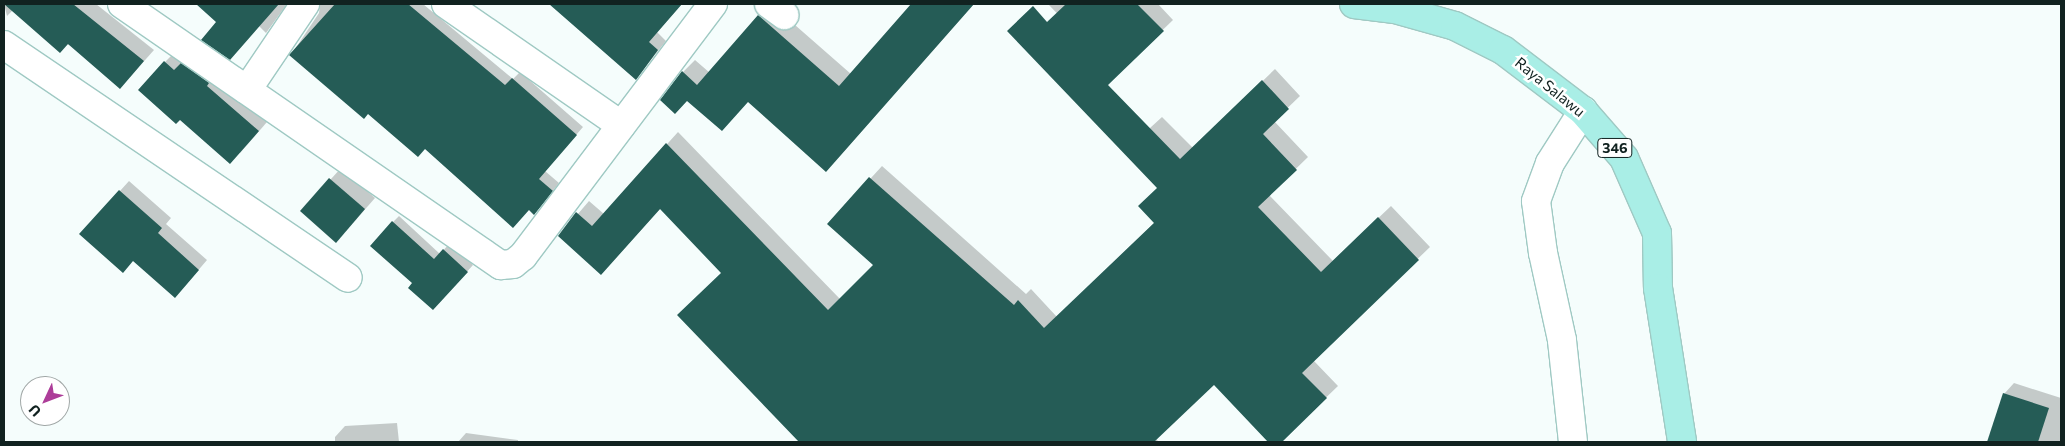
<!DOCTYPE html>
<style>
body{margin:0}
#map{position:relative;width:2065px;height:446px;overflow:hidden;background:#f5fdfc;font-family:Commissioner,sans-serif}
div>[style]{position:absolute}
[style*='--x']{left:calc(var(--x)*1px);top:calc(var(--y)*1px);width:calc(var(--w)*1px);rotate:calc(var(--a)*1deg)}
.shadow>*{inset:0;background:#0003}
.building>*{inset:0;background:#255c56}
.roads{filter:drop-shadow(1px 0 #9fc9c3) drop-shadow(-1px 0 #9fc9c3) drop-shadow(0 1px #9fc9c3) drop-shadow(0 -1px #9fc9c3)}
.minor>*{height:28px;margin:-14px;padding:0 14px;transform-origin:14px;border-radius:14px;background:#fff}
.primary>*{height:28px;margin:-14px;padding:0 14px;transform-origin:14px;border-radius:14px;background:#a9eee6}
span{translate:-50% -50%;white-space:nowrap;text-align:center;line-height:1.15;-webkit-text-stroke:5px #fff;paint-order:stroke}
.shield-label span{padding:1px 4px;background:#fff;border:1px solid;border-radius:4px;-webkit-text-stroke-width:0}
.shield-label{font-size:14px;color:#112220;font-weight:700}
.street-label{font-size:15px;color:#112220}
.frame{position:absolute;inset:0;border:5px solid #112220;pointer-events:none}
.north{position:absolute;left:20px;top:376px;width:50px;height:50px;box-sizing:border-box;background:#fff;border:1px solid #a0a7a6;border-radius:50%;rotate:227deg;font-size:14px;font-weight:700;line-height:20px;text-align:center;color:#112220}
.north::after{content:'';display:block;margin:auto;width:18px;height:22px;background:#ad3d99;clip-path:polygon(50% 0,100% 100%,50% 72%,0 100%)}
</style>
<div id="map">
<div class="shadow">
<div style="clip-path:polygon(4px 4px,19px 4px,7px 16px)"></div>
<div style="clip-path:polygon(47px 4px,96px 4px,154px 50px,130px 77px,29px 24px)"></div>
<div style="clip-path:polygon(198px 4px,287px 4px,266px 33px,259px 26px,218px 22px)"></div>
<div style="clip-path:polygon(320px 4px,423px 4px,513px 79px,520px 72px,583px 127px,545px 171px,559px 183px,541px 206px,534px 213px,368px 113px,291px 55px,319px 13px)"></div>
<div style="clip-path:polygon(550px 4px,682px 4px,657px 32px,666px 41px,636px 78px)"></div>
<div style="clip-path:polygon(771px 4px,851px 74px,913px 4px,974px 4px,838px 158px,748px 101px,722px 130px,683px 72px,695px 60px,710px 73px)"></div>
<div style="clip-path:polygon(1048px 4px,1158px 4px,1173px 20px,1116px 75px)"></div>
<div style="clip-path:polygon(174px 53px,215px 76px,267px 122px,240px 153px,165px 62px)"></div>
<div style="clip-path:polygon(1275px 69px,1300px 96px,1274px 121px,1308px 157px,1269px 195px,1333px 261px,1391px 206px,1430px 247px,1313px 360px,1338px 386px,1280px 442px,1270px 442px,1214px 384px,1156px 439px,1159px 442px,902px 442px,883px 422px,862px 442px,801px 442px,679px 315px,723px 273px,661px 208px,601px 274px,559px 236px,589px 201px,604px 214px,678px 132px,840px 299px,875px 265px,829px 224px,882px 166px,1026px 294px,1031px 289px,1057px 317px,1155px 222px,1159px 188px,1150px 128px,1162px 117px,1193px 148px)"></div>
<div style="clip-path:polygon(341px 168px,375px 198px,346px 231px,302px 211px)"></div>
<div style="clip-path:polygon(129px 181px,171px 218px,166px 224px,207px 260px,184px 287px,81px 234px)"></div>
<div style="clip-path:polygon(399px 216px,440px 254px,449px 244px,473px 265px,439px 303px,414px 283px,393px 222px)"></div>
<div style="clip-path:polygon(2014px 383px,2061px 398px,2061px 442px,1988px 442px,2004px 394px)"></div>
<div style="clip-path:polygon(397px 423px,399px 442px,335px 442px,335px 437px,345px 426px)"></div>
<div style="clip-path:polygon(466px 433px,518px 440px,518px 442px,458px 442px)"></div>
</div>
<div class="building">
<div style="clip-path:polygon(4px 4px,73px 4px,144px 61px,120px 89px,68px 44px,60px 53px)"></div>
<div style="clip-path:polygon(196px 4px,279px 4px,230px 60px,201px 40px,216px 22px)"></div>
<div style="clip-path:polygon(335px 4px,408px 4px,505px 85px,512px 78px,577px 135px,539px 179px,553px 191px,534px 215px,529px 210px,513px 228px,425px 149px,418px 157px,368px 114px,364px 119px,289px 55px)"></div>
<div style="clip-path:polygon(549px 4px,682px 4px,649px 42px,658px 50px,636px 80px)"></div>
<div style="clip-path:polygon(911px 4px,974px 4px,826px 172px,748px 102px,722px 131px,687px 101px,675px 114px,660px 100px,682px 71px,697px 85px,758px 15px,839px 86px)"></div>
<div style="clip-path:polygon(1066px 4px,1137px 4px,1164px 31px,1108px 85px,1180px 159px,1262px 80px,1289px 109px,1263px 134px,1297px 170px,1258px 207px,1321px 272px,1378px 217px,1419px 260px,1302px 373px,1327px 398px,1282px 442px,1268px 442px,1214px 385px,1154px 442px,799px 442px,677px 315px,721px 273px,660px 209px,601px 275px,558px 236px,576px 212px,592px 226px,666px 143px,828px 310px,873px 265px,827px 224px,869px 177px,1014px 305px,1018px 300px,1044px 328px,1154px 223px,1138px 206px,1157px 188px,1007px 31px,1033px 6px,1047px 22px)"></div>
<div style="clip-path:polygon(164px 61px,174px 70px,181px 63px,209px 83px,207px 86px,259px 131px,230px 164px,180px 120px,176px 124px,138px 90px)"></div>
<div style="clip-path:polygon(329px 178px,365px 209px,336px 243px,300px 211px)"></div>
<div style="clip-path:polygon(119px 190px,162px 228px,158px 233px,199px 270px,175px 298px,133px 261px,123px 273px,79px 234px)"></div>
<div style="clip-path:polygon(392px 221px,434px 259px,443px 249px,468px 272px,433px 310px,408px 288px,412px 283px,370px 246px)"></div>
<div style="clip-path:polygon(2003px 393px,2049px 408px,2038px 442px,1987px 442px)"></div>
</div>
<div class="roads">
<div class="minor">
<div style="--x:122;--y:4;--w:460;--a:34.6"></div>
<div style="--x:501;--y:265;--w:12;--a:-5"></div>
<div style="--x:513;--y:264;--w:13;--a:-39"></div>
<div style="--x:523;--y:256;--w:316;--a:-53"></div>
<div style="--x:446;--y:4;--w:213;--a:34.7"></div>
<div style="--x:769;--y:4;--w:19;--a:36"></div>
<div style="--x:4;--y:45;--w:415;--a:34.1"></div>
<div style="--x:247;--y:90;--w:104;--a:-56"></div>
<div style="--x:1573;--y:442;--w:103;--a:-96.2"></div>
<div style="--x:1562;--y:340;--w:89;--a:-102.3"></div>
<div style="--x:1543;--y:253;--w:52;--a:-97.7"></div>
<div style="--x:1536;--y:201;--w:40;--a:-69.8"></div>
<div style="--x:1550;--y:163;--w:62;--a:-57.6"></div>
</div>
<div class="primary">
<div style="--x:1354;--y:4;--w:41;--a:7"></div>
<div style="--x:1395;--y:9;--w:62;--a:15.8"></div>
<div style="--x:1455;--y:26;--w:54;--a:26.6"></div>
<div style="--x:1503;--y:50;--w:101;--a:37.3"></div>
<div style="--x:1583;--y:111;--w:62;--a:48.9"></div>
<div style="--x:1624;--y:158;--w:82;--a:66.3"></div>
<div style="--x:1657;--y:233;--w:55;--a:89"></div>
<div style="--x:1658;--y:288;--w:156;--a:81.1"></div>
</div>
</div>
<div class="shield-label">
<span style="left:1615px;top:148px">346</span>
</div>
<div class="street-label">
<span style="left:1550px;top:87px;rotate:39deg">Raya Salawu</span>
</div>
<div class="frame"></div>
<div class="north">U</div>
</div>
